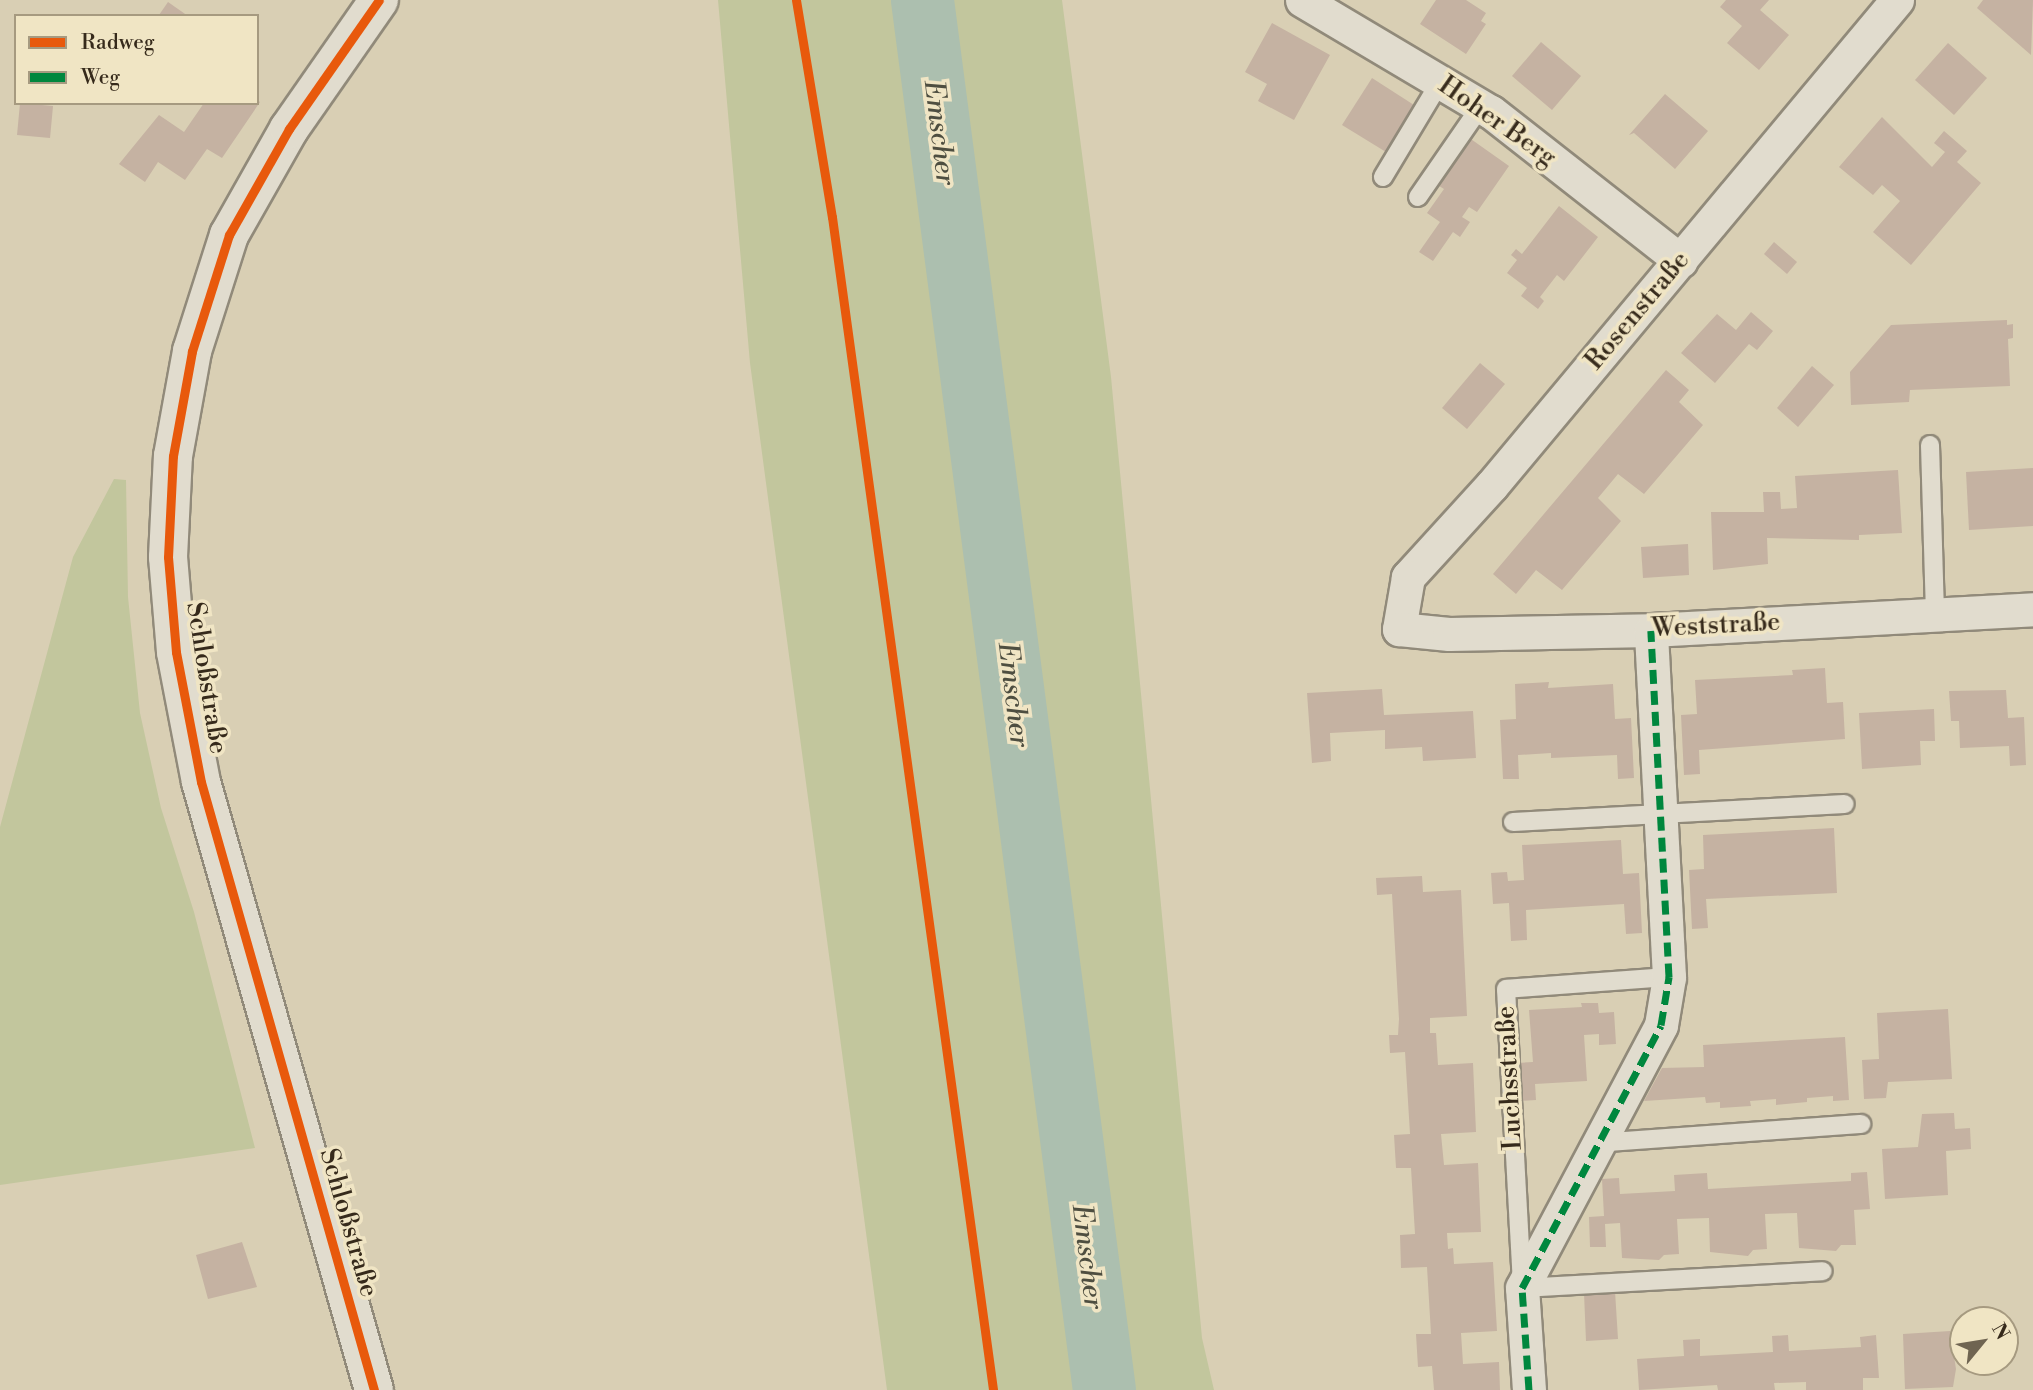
<!DOCTYPE html>
<meta charset="utf-8">
<style>
body{margin:0}
#map{position:relative;width:2033px;height:1390px;overflow:hidden;background:#d9cfb4;font-family:"Libre Bodoni",serif}
div>[style]{position:absolute}
[style*='--x']{left:calc(var(--x)*1px);top:calc(var(--y)*1px);width:calc(var(--w)*1px);rotate:calc(var(--a)*1deg)}
.green>*{inset:0;background:#c2c69d}
.river>*{height:63px;margin:-31.5px;padding:0 31.5px;transform-origin:31.5px;border-radius:31.5px;background:#acbfaf}
.building>*{inset:0;background:#c5b2a2}
.roads{filter:drop-shadow(2px 0 #918a7a) drop-shadow(-2px 0 #918a7a) drop-shadow(0 2px #918a7a) drop-shadow(0 -2px #918a7a)}
.lane>*{height:18px;margin:-9px;padding:0 9px;transform-origin:9px;border-radius:9px;background:#e1dcce}
.street>*{height:33px;margin:-16.5px;padding:0 16.5px;transform-origin:16.5px;border-radius:16.5px;background:#e1dcce}
.secondary>*{height:38px;margin:-19px;padding:0 19px;transform-origin:19px;border-radius:19px;background:#e1dcce}
.quiet>*{height:7px;margin-top:-3.5px;transform-origin:0;background:repeating-linear-gradient(90deg,#00873e 0 14px,transparent 0 21px)}
.cycleway>*{height:9px;margin:-4.5px;padding:0 4.5px;transform-origin:4.5px;border-radius:4.5px;background:#e8590c}
span{translate:-50% -50%;white-space:nowrap;text-align:center;line-height:1.15;-webkit-text-stroke:7px #f0e5c4;paint-order:stroke}
.street-label{font-size:26px;color:#362a1b}
.water-label{font-size:28px;color:#4e4e40;font-style:italic}
.legend{position:absolute;left:14px;top:14px;width:245px;height:91px;box-sizing:border-box;background:#f0e5c4;border:2px solid #a69a80;margin:0;padding:9px 12px;list-style:none;font-size:21px;color:#362a1b}
.legend li{display:flex;align-items:center;gap:14px;height:35px}
.legend b{width:35px;border:2px solid #a69a80}
.north{position:absolute;left:1949px;top:1306px;width:70px;height:70px;box-sizing:border-box;background:#f0e5c4;border:2px solid #a69a80;border-radius:50%;rotate:60deg;font-size:19px;font-weight:700;line-height:28px;text-align:center;color:#362a1b}
.north::after{content:'';display:block;margin:auto;width:24px;height:32px;background:#6f6451;clip-path:polygon(50% 0,100% 100%,50% 72%,0 100%)}
</style>
<div id="map">
<div class="green">
<div style="clip-path:polygon(718px 0,1062px 0,1111px 377px,1202px 1338px,1214px 1390px,887px 1390px,750px 363px)"></div>
<div style="clip-path:polygon(114px 479px,126px 480px,128px 597px,140px 713px,161px 808px,194px 912px,255px 1148px,0 1185px,0 827px,73px 557px)"></div>
</div>
<div class="river">
<div style="--x:922;--y:0;--w:1402;--a:82.54"></div>
</div>
<div class="building">
<div style="clip-path:polygon(1436px 0,1466px 0,1486px 13px,1481px 21px,1486px 24px,1466px 54px,1420px 24px)"></div>
<div style="clip-path:polygon(1726px 0,1769px 0,1760px 10px,1789px 35px,1759px 70px,1727px 43px,1742px 26px,1720px 7px)"></div>
<div style="clip-path:polygon(1983px 0,2033px 0,2031px 55px,1977px 8px)"></div>
<div style="clip-path:polygon(168px 2px,188px 16px,159px 15px)"></div>
<div style="clip-path:polygon(1272px 23px,1330px 55px,1294px 120px,1258px 101px,1267px 84px,1245px 72px)"></div>
<div style="clip-path:polygon(1541px 42px,1581px 76px,1552px 110px,1512px 76px)"></div>
<div style="clip-path:polygon(1948px 43px,1987px 78px,1954px 115px,1915px 80px)"></div>
<div style="clip-path:polygon(1372px 78px,1414px 105px,1386px 152px,1342px 125px)"></div>
<div style="clip-path:polygon(1665px 94px,1708px 131px,1675px 169px,1634px 133px,1629px 135px)"></div>
<div style="clip-path:polygon(257px 100px,260px 102px,222px 158px,207px 149px,185px 180px,158px 162px,145px 182px,119px 164px,159px 115px,184px 132px,204px 103px)"></div>
<div style="clip-path:polygon(20px 103px,53px 106px,50px 138px,17px 135px)"></div>
<div style="clip-path:polygon(1882px 117px,1932px 167px,1945px 152px,1934px 143px,1944px 131px,1967px 151px,1957px 162px,1981px 183px,1911px 265px,1873px 232px,1900px 201px,1882px 185px,1873px 195px,1839px 167px)"></div>
<div style="clip-path:polygon(1468px 137px,1509px 166px,1477px 212px,1469px 207px,1462px 217px,1470px 222px,1460px 237px,1453px 232px,1433px 261px,1419px 252px,1440px 222px,1427px 213px,1444px 189px,1436px 184px)"></div>
<div style="clip-path:polygon(1559px 206px,1598px 237px,1564px 281px,1557px 275px,1540px 297px,1544px 301px,1538px 309px,1521px 296px,1527px 288px,1507px 273px,1517px 260px,1511px 255px,1516px 249px,1522px 254px)"></div>
<div style="clip-path:polygon(1774px 242px,1797px 262px,1787px 274px,1764px 254px)"></div>
<div style="clip-path:polygon(1751px 312px,1773px 331px,1757px 350px,1749px 344px,1715px 383px,1681px 353px,1717px 314px,1736px 330px)"></div>
<div style="clip-path:polygon(2007px 320px,2007px 325px,2013px 324px,2013px 338px,2008px 339px,2010px 386px,1910px 390px,1909px 402px,1851px 405px,1850px 372px,1891px 325px)"></div>
<div style="clip-path:polygon(1480px 363px,1505px 384px,1467px 429px,1442px 408px)"></div>
<div style="clip-path:polygon(1812px 366px,1834px 385px,1798px 427px,1777px 408px)"></div>
<div style="clip-path:polygon(1666px 370px,1689px 390px,1679px 402px,1703px 425px,1644px 494px,1618px 474px,1598px 498px,1621px 521px,1562px 590px,1536px 570px,1516px 594px,1493px 574px)"></div>
<div style="clip-path:polygon(2033px 468px,2033px 526px,1969px 530px,1966px 472px)"></div>
<div style="clip-path:polygon(1898px 470px,1902px 533px,1859px 535px,1859px 540px,1767px 538px,1768px 564px,1713px 570px,1711px 512px,1764px 512px,1763px 492px,1780px 492px,1781px 509px,1797px 508px,1795px 476px)"></div>
<div style="clip-path:polygon(1688px 544px,1689px 575px,1643px 578px,1641px 547px)"></div>
<div style="clip-path:polygon(1825px 668px,1827px 703px,1843px 702px,1845px 739px,1699px 750px,1700px 774px,1684px 775px,1681px 715px,1697px 714px,1695px 680px,1793px 675px,1792px 670px)"></div>
<div style="clip-path:polygon(1549px 682px,1548px 688px,1613px 684px,1615px 719px,1631px 718px,1634px 778px,1618px 779px,1617px 755px,1551px 758px,1551px 753px,1518px 755px,1519px 779px,1503px 779px,1500px 720px,1516px 719px,1515px 684px)"></div>
<div style="clip-path:polygon(1382px 689px,1384px 715px,1473px 711px,1476px 758px,1423px 761px,1422px 747px,1385px 749px,1385px 730px,1330px 733px,1331px 761px,1312px 763px,1307px 693px)"></div>
<div style="clip-path:polygon(2006px 690px,2008px 718px,2024px 717px,2026px 765px,2010px 766px,2009px 746px,1960px 748px,1959px 721px,1951px 721px,1949px 691px)"></div>
<div style="clip-path:polygon(1934px 709px,1935px 741px,1920px 741px,1921px 765px,1862px 769px,1859px 713px)"></div>
<div style="clip-path:polygon(1834px 828px,1837px 893px,1706px 899px,1708px 928px,1692px 929px,1689px 870px,1704px 869px,1703px 835px)"></div>
<div style="clip-path:polygon(1621px 840px,1623px 874px,1639px 873px,1642px 933px,1626px 934px,1624px 904px,1591px 906px,1526px 910px,1527px 940px,1511px 941px,1509px 903px,1493px 904px,1491px 873px,1507px 872px,1508px 881px,1524px 880px,1522px 845px)"></div>
<div style="clip-path:polygon(1422px 876px,1423px 892px,1461px 890px,1467px 1016px,1430px 1018px,1430px 1033px,1436px 1033px,1438px 1065px,1473px 1063px,1476px 1132px,1441px 1134px,1444px 1165px,1478px 1163px,1481px 1232px,1447px 1233px,1448px 1249px,1453px 1248px,1454px 1264px,1493px 1262px,1497px 1331px,1461px 1333px,1463px 1364px,1499px 1362px,1500px 1390px,1434px 1390px,1432px 1366px,1418px 1367px,1417px 1351px,1416px 1334px,1431px 1334px,1427px 1267px,1401px 1268px,1400px 1235px,1415px 1234px,1411px 1168px,1396px 1168px,1394px 1135px,1410px 1134px,1405px 1052px,1390px 1053px,1389px 1035px,1398px 1035px,1399px 1019px,1392px 894px,1377px 895px,1376px 878px)"></div>
<div style="clip-path:polygon(1581px 1003px,1598px 1003px,1599px 1013px,1614px 1012px,1616px 1044px,1599px 1045px,1599px 1034px,1584px 1035px,1587px 1081px,1535px 1084px,1536px 1100px,1519px 1101px,1517px 1063px,1533px 1062px,1529px 1010px,1582px 1007px)"></div>
<div style="clip-path:polygon(1948px 1009px,1952px 1079px,1888px 1082px,1886px 1098px,1864px 1099px,1862px 1060px,1879px 1059px,1877px 1013px)"></div>
<div style="clip-path:polygon(1845px 1037px,1849px 1100px,1833px 1101px,1833px 1096px,1807px 1098px,1807px 1102px,1776px 1105px,1776px 1099px,1750px 1101px,1751px 1106px,1720px 1108px,1720px 1102px,1706px 1103px,1705px 1097px,1644px 1101px,1662px 1068px,1704px 1067px,1703px 1045px)"></div>
<div style="clip-path:polygon(1954px 1113px,1955px 1129px,1970px 1128px,1971px 1149px,1946px 1151px,1948px 1195px,1885px 1199px,1882px 1149px,1918px 1147px,1922px 1114px)"></div>
<div style="clip-path:polygon(1867px 1172px,1870px 1209px,1854px 1210px,1856px 1245px,1841px 1245px,1836px 1251px,1799px 1248px,1797px 1213px,1765px 1214px,1767px 1249px,1753px 1250px,1748px 1256px,1710px 1252px,1709px 1218px,1677px 1219px,1679px 1254px,1664px 1255px,1659px 1260px,1622px 1258px,1620px 1223px,1605px 1224px,1606px 1247px,1590px 1247px,1589px 1217px,1604px 1216px,1602px 1179px,1619px 1178px,1620px 1194px,1675px 1191px,1674px 1175px,1707px 1173px,1708px 1189px,1851px 1181px,1851px 1173px)"></div>
<div style="clip-path:polygon(242px 1242px,257px 1287px,208px 1299px,196px 1255px)"></div>
<div style="clip-path:polygon(1615px 1291px,1618px 1339px,1586px 1341px,1584px 1293px)"></div>
<div style="clip-path:polygon(1950px 1331px,1956px 1369px,1953px 1387px,1905px 1389px,1903px 1334px)"></div>
<div style="clip-path:polygon(1788px 1335px,1789px 1351px,1861px 1347px,1860px 1337px,1876px 1335px,1879px 1378px,1863px 1378px,1863px 1390px,1806px 1390px,1806px 1382px,1774px 1383px,1775px 1390px,1718px 1390px,1717px 1385px,1639px 1390px,1637px 1359px,1684px 1356px,1683px 1340px,1700px 1339px,1700px 1356px,1773px 1352px,1772px 1336px)"></div>
</div>
<div class="roads">
<div class="lane">
<div style="--x:1383;--y:177;--w:111;--a:-59"></div>
<div style="--x:1418;--y:197;--w:111;--a:-55.3"></div>
<div style="--x:1930;--y:445;--w:169;--a:88.3"></div>
<div style="--x:1513;--y:822;--w:332;--a:-3.1"></div>
<div style="--x:1669;--y:977;--w:163;--a:175.8"></div>
<div style="--x:1506;--y:989;--w:299;--a:86.9"></div>
<div style="--x:1522;--y:1288;--w:301;--a:-3.2"></div>
<div style="--x:1596;--y:1143;--w:266;--a:-4.1"></div>
</div>
<div class="street">
<div style="--x:1302;--y:0;--w:220;--a:30.7"></div>
<div style="--x:1491;--y:112;--w:241;--a:38.1"></div>
<div style="--x:1897;--y:0;--w:632;--a:129.86"></div>
<div style="--x:1492;--y:485;--w:125;--a:132.4"></div>
<div style="--x:1408;--y:577;--w:53;--a:99.8"></div>
<div style="--x:1399;--y:629;--w:50;--a:5.7"></div>
<div style="--x:1449;--y:634;--w:202;--a:-1.1"></div>
<div style="--x:1651;--y:630;--w:383;--a:-3.1"></div>
<div style="--x:1529;--y:1390;--w:102;--a:-93.9"></div>
<div style="--x:1522;--y:1288;--w:297;--a:-62.1"></div>
<div style="--x:1661;--y:1025;--w:49;--a:-80.5"></div>
<div style="--x:1669;--y:977;--w:347;--a:-93"></div>
</div>
<div class="secondary">
<div style="--x:374;--y:1390;--w:632;--a:-105.88"></div>
<div style="--x:201;--y:782;--w:132;--a:-100.9"></div>
<div style="--x:176;--y:652;--w:95;--a:-94.8"></div>
<div style="--x:168;--y:557;--w:101;--a:-87.2"></div>
<div style="--x:173;--y:456;--w:107;--a:-79.7"></div>
<div style="--x:192;--y:351;--w:122;--a:-72.3"></div>
<div style="--x:229;--y:235;--w:122;--a:-60.5"></div>
<div style="--x:289;--y:129;--w:157;--a:-55.1"></div>
</div>
</div>
<div class="quiet">
<div style="--x:1529;--y:1390;--w:102;--a:-93.9"></div>
<div style="--x:1522;--y:1288;--w:297;--a:-62.1"></div>
<div style="--x:1661;--y:1025;--w:49;--a:-80.5"></div>
<div style="--x:1669;--y:977;--w:347;--a:-93"></div>
</div>
<div class="cycleway">
<div style="--x:796;--y:0;--w:220;--a:80.6"></div>
<div style="--x:832;--y:217;--w:1184;--a:82.18"></div>
<div style="--x:374;--y:1390;--w:632;--a:-105.88"></div>
<div style="--x:201;--y:782;--w:132;--a:-100.9"></div>
<div style="--x:176;--y:652;--w:95;--a:-94.8"></div>
<div style="--x:168;--y:557;--w:101;--a:-87.2"></div>
<div style="--x:173;--y:456;--w:107;--a:-79.7"></div>
<div style="--x:192;--y:351;--w:122;--a:-72.3"></div>
<div style="--x:229;--y:235;--w:122;--a:-60.5"></div>
<div style="--x:289;--y:129;--w:157;--a:-55.1"></div>
</div>
<div class="street-label">
<span style="left:1497px;top:122px;rotate:35deg">Hoher Berg</span>
<span style="left:1638px;top:311px;rotate:-50deg">Rosenstraße</span>
<span style="left:1716px;top:626px;rotate:-3deg">Weststraße</span>
<span style="left:206px;top:678px;rotate:81deg">Schloßstraße</span>
<span style="left:1510px;top:1078px;rotate:-93deg">Luchsstraße</span>
<span style="left:348px;top:1223px;rotate:74deg">Schloßstraße</span>
</div>
<div class="water-label">
<span style="left:939px;top:133px;rotate:83deg">Emscher</span>
<span style="left:1013px;top:695px;rotate:83deg">Emscher</span>
<span style="left:1087px;top:1257px;rotate:83deg">Emscher</span>
</div>
<ul class="legend">
<li><b style="height:9px;background:#e8590c"></b>Radweg</li>
<li><b style="height:9px;background:#00873e"></b>Weg</li>
</ul>
<div class="north">N</div>
</div>
